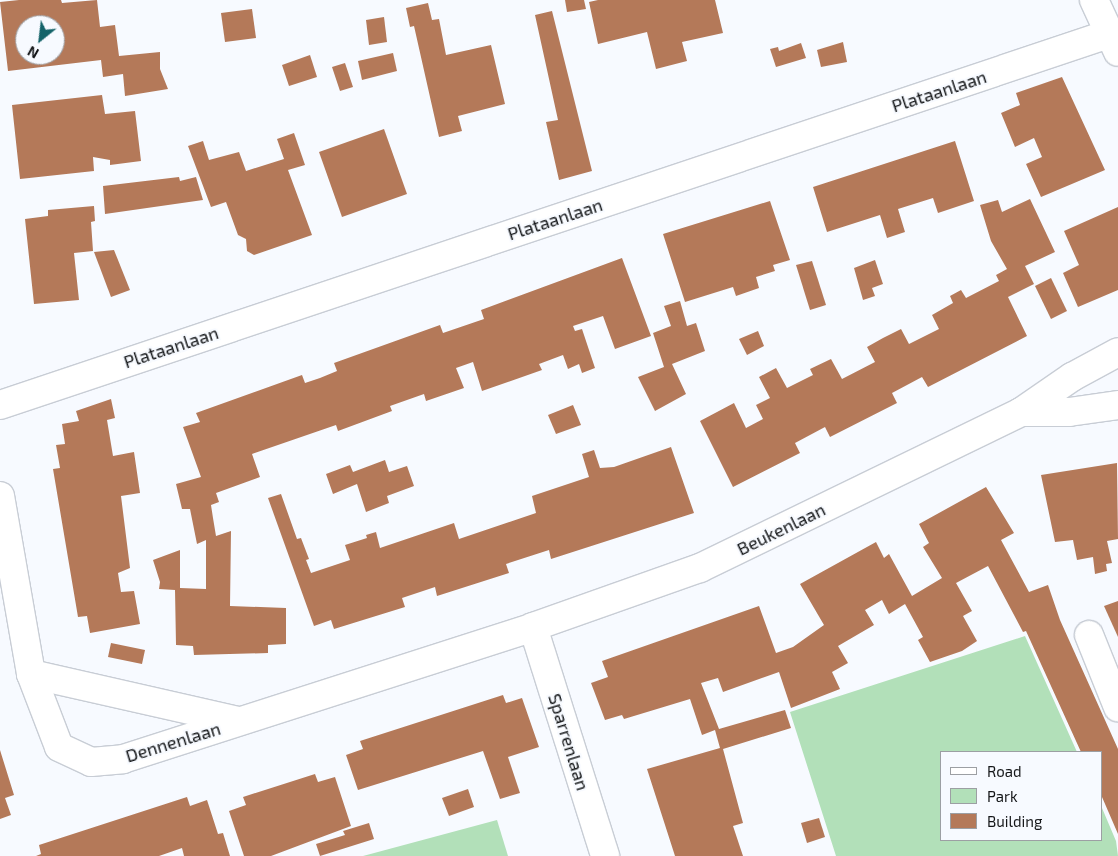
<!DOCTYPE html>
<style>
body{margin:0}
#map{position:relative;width:1118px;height:856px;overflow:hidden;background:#f7faff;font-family:"Exo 2",sans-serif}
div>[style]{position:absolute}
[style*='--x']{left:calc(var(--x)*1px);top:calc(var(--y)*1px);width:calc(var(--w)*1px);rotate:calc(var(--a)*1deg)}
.green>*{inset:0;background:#b2e0b9}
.building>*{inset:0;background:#b47959}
.roads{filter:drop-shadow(1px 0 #c8cdd5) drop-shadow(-1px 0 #c8cdd5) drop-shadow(0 1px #c8cdd5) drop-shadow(0 -1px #c8cdd5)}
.minor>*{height:28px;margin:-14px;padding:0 14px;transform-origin:14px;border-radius:14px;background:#fff}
span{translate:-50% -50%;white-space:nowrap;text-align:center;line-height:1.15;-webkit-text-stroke:4px #f7faff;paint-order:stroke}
.street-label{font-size:18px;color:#141618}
.legend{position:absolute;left:940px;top:751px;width:162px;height:90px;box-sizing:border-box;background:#f7faff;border:1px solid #9c9fa3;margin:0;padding:6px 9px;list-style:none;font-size:15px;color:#141618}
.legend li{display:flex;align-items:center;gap:10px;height:25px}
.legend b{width:25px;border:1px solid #9c9fa3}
.north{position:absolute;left:15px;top:15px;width:50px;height:50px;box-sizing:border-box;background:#f7faff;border:1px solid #9c9fa3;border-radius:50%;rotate:209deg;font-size:14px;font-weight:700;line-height:20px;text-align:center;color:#141618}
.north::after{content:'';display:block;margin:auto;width:18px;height:22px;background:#146369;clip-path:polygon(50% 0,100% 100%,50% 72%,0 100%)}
</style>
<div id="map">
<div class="green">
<div style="clip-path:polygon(1025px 636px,1077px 752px,942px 752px,942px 840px,1102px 840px,1102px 808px,1116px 841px,1118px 856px,836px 856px,790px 712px)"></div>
<div style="clip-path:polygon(497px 820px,508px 856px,363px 856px)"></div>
</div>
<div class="building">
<div style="clip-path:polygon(evenodd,19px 0,61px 0,62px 3px,97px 0,100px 27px,115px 25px,119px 56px,160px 52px,160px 69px,168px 89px,125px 96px,123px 74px,103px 77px,101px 60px,8px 71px,0 2px,19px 0,25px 25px,55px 25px,55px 55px,25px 55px,25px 25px)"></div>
<div style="clip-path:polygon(565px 0,584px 0,586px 9px,567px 12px)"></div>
<div style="clip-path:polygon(598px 0,715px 0,723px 33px,682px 42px,687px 61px,656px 69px,647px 32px,598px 44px,589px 2px)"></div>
<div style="clip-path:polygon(428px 3px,432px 20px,439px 19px,446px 55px,491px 45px,505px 104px,458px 116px,462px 131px,439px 137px,414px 26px,410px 27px,406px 8px)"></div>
<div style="clip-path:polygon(252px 9px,256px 38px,225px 42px,221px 13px)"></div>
<div style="clip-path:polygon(552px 11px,592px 171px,559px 180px,546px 122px,558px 120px,535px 15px)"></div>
<div style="clip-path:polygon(384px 17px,387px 42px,369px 45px,366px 20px)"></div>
<div style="clip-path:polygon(843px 42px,847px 62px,821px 67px,817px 50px)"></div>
<div style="clip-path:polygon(801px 43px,806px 58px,776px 67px,770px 49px,778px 47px,779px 51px)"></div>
<div style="clip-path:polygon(393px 53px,397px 71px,362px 80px,358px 61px)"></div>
<div style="clip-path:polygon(310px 55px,317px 77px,289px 86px,282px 65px)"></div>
<div style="clip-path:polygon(345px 63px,353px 87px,340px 91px,332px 67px)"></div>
<div style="clip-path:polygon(1062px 77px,1105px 170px,1041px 197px,1026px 164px,1042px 157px,1034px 138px,1015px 147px,1001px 113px,1020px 105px,1016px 93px)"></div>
<div style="clip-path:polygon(102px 95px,105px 114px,135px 111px,141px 161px,110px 165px,110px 160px,93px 157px,94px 171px,20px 179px,12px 105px)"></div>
<div style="clip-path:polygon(384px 129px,407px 194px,342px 217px,319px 152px)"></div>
<div style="clip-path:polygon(294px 133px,305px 165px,288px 170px,312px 235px,254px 255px,247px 251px,246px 239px,238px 235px,226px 202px,211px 207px,188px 146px,203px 141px,209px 160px,239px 152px,246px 171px,284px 159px,277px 139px)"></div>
<div style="clip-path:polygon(955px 141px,974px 201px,938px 213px,933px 198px,898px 209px,905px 232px,887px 238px,880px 215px,827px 232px,813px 187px)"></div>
<div style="clip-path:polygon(179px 177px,180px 181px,196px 177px,203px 200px,105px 214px,103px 186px)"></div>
<div style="clip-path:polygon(1030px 199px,1055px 252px,1025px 266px,1034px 284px,1008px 297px,1027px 336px,928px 387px,922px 377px,892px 393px,897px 403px,830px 437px,825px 427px,795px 443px,800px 453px,733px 487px,700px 421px,734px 403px,746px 428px,763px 419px,756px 405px,770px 398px,759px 377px,776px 368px,787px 388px,813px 375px,810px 369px,831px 359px,842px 379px,875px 362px,867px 347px,883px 338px,901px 329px,909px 344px,939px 329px,932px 315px,953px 303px,950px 296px,961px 290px,966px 298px,999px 281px,996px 275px,1007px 269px,991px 241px,980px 205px,998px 200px,1002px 212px)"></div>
<div style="clip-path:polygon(770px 201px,790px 260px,773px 265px,775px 271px,756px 277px,759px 288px,736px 296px,733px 287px,685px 302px,663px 234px)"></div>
<div style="clip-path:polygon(94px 206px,95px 221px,91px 222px,93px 251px,74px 253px,79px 300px,34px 304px,25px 219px,48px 216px,48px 210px)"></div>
<div style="clip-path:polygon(1118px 207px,1118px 290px,1078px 307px,1063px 273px,1079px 265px,1064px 231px)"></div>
<div style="clip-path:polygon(114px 250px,130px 290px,111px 297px,94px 252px)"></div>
<div style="clip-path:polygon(622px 258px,651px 336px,615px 349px,603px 316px,573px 326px,575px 331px,582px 329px,595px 368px,582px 373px,579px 364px,568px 369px,563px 355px,539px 364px,542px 370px,482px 391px,473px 362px,456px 368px,464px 388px,426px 401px,424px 394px,390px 406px,392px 411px,338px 431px,336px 425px,252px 454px,260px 477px,216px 493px,219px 502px,211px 505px,213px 518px,216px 536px,231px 531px,230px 606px,286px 608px,286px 644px,268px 645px,268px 653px,194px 655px,193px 646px,176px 645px,175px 590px,159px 589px,160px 582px,153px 560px,180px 550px,180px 588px,206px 589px,206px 540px,197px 544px,190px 509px,182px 509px,176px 484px,201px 477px,183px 427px,200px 422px,196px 413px,302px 375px,305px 383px,320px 378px,337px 371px,334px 363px,440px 325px,443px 333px,484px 319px,481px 310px)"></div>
<div style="clip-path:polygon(875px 260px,883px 284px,872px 288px,875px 296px,863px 300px,854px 268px)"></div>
<div style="clip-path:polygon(812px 261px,826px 305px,810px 310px,796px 265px)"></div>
<div style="clip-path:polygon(1051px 278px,1067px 311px,1051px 319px,1035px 286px)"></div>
<div style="clip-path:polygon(680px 301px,687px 326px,696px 323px,705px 351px,672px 364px,686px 394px,655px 411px,638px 377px,664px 367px,653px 333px,671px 326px,664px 306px)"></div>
<div style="clip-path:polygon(758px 331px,764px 346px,747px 355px,739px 339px)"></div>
<div style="clip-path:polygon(111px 399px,115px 418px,107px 420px,113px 456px,134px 452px,140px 493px,121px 496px,130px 568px,118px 573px,121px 592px,134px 591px,140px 624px,90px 633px,87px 616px,78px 617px,53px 469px,60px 468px,56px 445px,65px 444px,62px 424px,79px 421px,76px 411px)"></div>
<div style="clip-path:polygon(573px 405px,581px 425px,556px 434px,548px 415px)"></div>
<div style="clip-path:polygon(671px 447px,694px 513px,551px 559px,549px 550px,506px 564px,509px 573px,437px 596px,435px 587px,402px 598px,405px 607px,334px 629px,331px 620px,314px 626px,268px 498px,281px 494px,297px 539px,301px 538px,309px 559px,306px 560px,311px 573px,350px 560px,345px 545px,367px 538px,366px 535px,376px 532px,380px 548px,454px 523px,459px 539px,536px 513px,532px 496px,589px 477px,582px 454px,594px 450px,600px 468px,614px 467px)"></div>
<div style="clip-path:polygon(385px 460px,389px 472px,407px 466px,414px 486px,387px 496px,389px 503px,366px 512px,357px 484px,333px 494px,326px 474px,350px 465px,353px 472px)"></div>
<div style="clip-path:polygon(1117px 463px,1118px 539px,1107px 541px,1112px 563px,1106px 564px,1107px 571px,1095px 574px,1093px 557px,1077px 560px,1073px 540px,1055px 542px,1041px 475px)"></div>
<div style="clip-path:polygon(986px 487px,1014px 533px,1001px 540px,1029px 592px,1048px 585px,1060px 620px,1118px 749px,1118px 834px,1102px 797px,1102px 752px,1081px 752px,1026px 631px,1023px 632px,988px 566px,956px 583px,972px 611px,963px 616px,977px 641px,962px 651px,930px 662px,918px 640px,923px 637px,905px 604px,889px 614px,882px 600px,865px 610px,874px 625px,838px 646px,848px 663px,832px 672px,840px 689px,791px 708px,779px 672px,723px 692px,718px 678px,701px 683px,719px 729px,785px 710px,791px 728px,723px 749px,743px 823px,733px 826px,743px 856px,675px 856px,647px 769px,720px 748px,715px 730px,702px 735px,690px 699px,624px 719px,622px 715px,605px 720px,591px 683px,608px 677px,602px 661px,759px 606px,776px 653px,793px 647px,824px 625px,800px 584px,876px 542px,884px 558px,889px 554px,912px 596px,942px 578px,923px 547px,929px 543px,919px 524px)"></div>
<div style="clip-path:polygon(1118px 601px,1118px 637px,1104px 606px)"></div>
<div style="clip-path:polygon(111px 643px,145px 650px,142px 664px,108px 657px)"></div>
<div style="clip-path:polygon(503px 695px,506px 703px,522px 698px,539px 747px,508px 757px,520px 793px,500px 799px,483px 751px,358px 790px,346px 755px,363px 749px,360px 741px)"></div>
<div style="clip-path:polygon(0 750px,14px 795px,5px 798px,11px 815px,0 819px)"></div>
<div style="clip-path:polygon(315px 774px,318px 782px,335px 777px,351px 826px,271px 856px,244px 856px,229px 811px,246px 805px,243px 797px)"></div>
<div style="clip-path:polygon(468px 789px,474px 807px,449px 816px,442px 798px)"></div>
<div style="clip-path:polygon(187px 797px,190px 806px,207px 800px,218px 834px,223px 833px,230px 856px,184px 856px,182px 848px,159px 856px,36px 856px,41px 854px,39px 845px)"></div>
<div style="clip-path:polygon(819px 818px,825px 837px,807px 843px,801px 823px)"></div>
<div style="clip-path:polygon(369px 823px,374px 839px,320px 856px,316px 844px,345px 835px,343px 831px)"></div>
</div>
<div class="roads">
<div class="minor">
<div style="--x:1094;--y:0;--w:57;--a:65.2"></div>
<div style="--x:0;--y:405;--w:1169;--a:-18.5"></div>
<div style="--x:1021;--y:412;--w:48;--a:0"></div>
<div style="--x:1069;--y:412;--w:49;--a:-8.1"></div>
<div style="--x:0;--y:496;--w:181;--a:80.1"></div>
<div style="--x:31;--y:674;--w:78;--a:69"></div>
<div style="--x:59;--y:747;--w:35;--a:25"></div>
<div style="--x:91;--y:762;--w:32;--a:-5"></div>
<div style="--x:123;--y:759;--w:431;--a:-17.8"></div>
<div style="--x:533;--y:627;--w:177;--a:-19.5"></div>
<div style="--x:700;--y:568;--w:357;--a:-25.9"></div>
<div style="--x:1021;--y:412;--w:62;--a:-34.5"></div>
<div style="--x:1072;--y:377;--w:52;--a:-28.5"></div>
<div style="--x:533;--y:627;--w:240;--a:72.5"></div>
<div style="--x:1089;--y:635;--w:78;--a:68.1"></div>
<div style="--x:31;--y:674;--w:212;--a:12.8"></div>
</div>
</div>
<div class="street-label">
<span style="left:939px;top:91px;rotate:-18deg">Plataanlaan</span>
<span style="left:555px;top:219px;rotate:-18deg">Plataanlaan</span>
<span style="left:171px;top:347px;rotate:-18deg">Plataanlaan</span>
<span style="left:781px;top:529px;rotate:-26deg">Beukenlaan</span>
<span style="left:173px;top:742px;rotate:-17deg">Dennenlaan</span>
<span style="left:569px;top:742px;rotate:73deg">Sparrenlaan</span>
</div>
<ul class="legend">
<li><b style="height:6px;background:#fff"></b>Road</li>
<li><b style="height:14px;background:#b2e0b9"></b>Park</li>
<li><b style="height:14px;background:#b47959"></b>Building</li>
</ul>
<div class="north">N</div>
</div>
